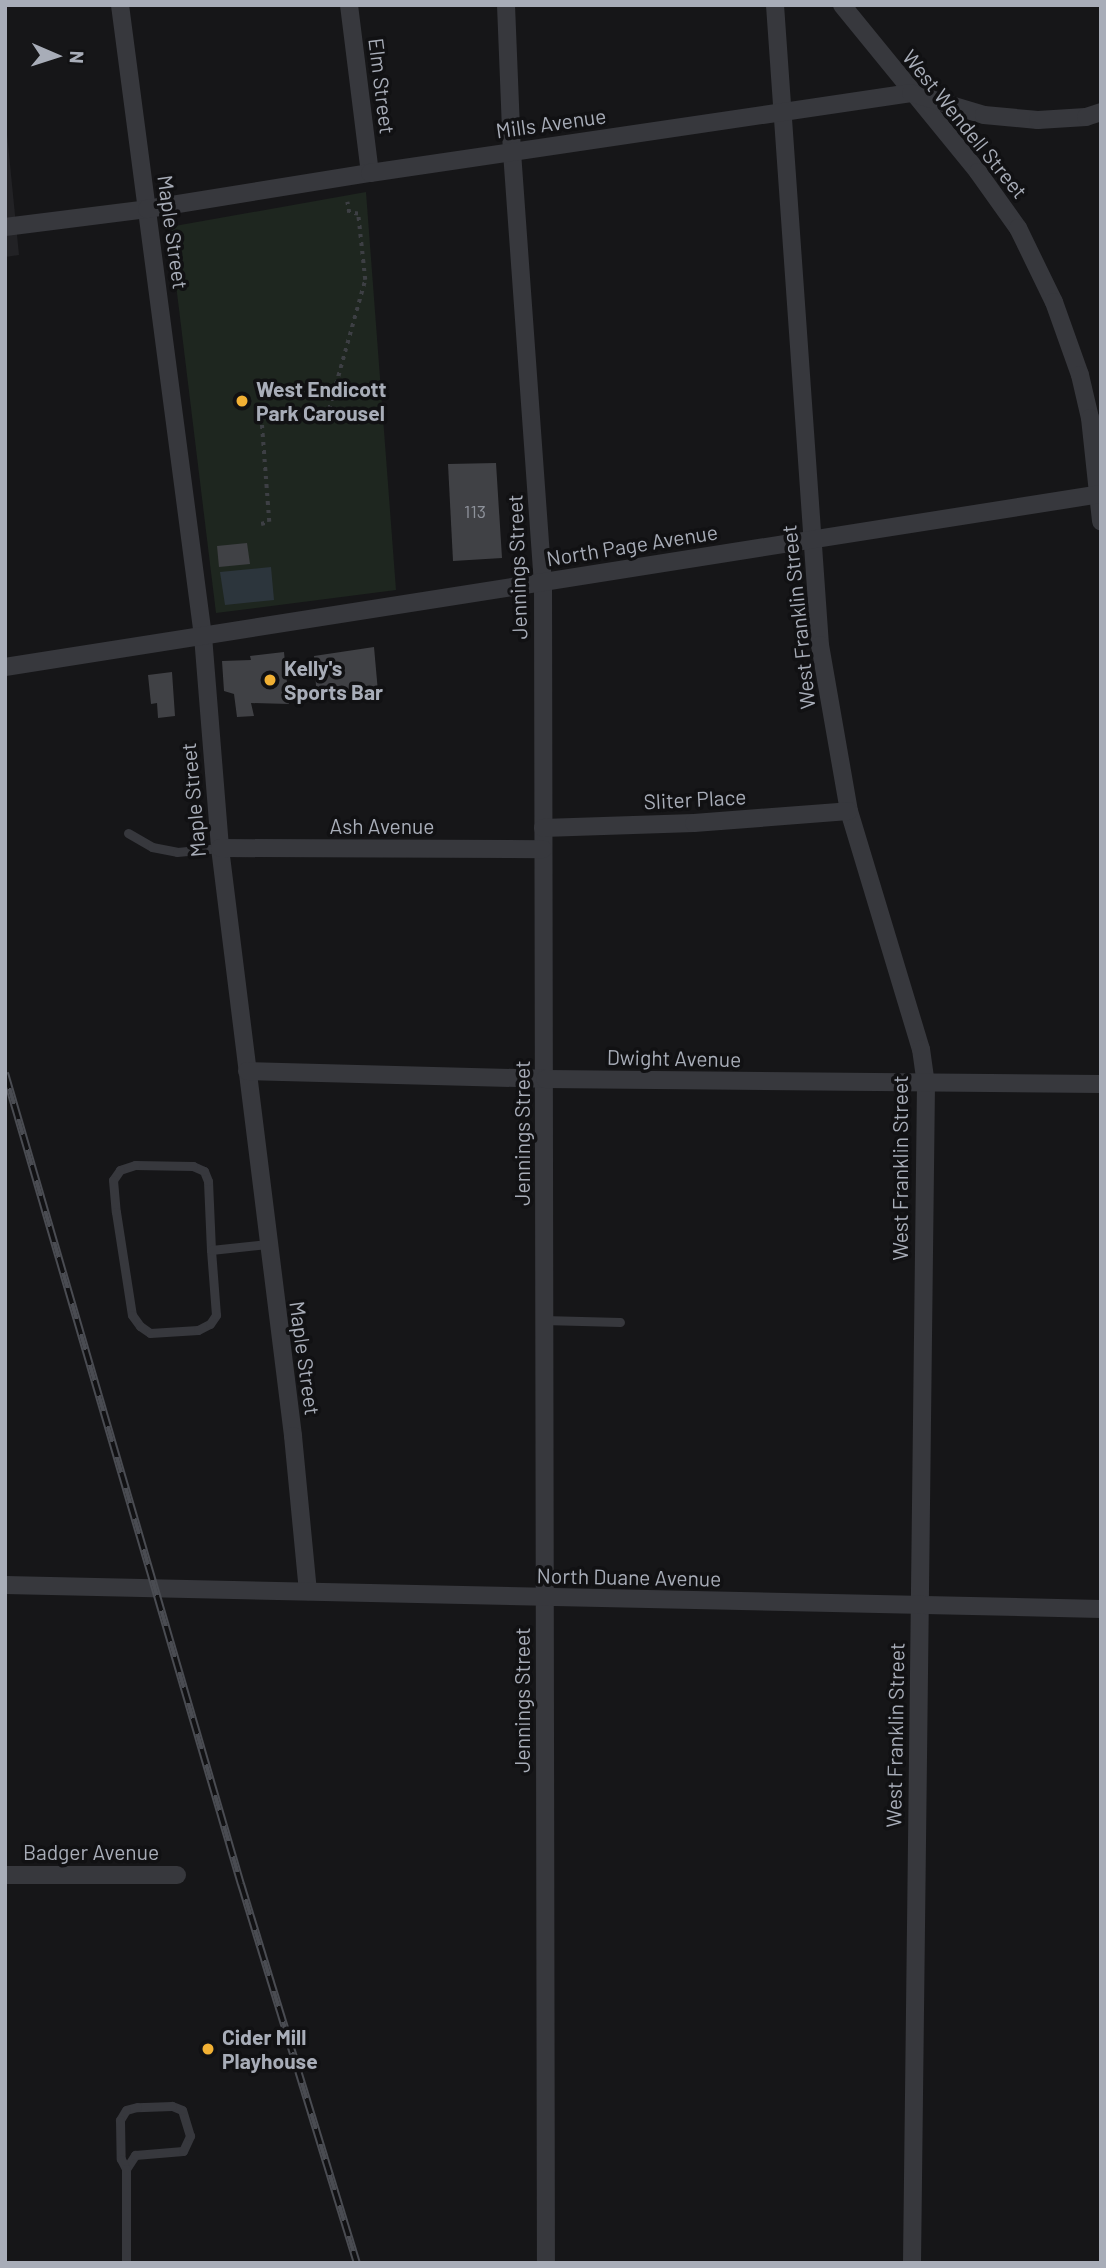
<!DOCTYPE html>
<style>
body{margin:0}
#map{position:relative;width:1106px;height:2268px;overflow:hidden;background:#161618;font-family:Barlow,sans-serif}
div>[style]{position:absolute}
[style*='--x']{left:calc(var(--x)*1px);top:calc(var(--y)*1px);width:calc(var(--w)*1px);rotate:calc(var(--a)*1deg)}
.built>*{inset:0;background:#222225}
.green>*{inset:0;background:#1e261f}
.water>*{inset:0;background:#2c353c}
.building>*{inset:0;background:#404145}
.path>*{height:3.5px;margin-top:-1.75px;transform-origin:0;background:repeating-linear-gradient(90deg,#3d3f44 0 3.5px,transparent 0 8.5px)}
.lane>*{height:9px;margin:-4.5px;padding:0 4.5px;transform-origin:4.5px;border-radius:4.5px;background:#37383d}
.street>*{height:18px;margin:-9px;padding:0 9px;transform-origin:9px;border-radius:9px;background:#37383d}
.rail>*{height:8px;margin-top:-4px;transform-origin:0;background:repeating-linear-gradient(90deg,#111113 0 16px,#4a4c52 0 32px);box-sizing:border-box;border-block:2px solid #4a4c52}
.dots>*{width:19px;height:19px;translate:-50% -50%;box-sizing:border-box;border:4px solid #111113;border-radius:50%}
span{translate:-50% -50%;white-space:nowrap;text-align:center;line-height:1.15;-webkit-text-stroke:7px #111113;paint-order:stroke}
.number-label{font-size:18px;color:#8e929b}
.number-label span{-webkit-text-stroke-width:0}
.street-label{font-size:21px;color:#a8adb8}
.poi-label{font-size:21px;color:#a8adb8;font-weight:700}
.left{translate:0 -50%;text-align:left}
.frame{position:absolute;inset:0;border:7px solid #a8adb8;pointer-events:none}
.north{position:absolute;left:21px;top:21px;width:70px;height:70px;-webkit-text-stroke:5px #111113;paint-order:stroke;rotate:93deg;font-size:19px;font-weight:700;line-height:28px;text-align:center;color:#a8adb8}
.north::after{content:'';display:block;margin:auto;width:24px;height:32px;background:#a8adb8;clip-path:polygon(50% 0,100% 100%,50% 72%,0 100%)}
</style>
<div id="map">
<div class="built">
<div style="clip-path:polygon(5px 114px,19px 255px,5px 257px)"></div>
</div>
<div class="green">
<div style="clip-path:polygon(366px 192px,396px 590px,216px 613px,169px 227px)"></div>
</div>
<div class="water">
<div style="clip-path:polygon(271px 567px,274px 600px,225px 605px,220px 572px)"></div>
</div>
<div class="building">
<div style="clip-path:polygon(496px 463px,502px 558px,453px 561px,448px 464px)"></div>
<div style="clip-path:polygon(247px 543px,250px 564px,219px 567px,217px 546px)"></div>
<div style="clip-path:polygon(374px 647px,378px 692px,317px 701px,314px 656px)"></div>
<div style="clip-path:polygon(284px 652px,289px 704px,251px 703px,254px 716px,237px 717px,234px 694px,224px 691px,222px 661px,251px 660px,250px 656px)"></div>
<div style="clip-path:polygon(172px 672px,175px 716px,158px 718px,157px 703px,151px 704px,148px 675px)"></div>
</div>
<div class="path">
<div style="--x:261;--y:524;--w:8;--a:-14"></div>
<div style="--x:269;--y:522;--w:106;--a:-94.3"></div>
<div style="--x:261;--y:416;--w:68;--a:-5.9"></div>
<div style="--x:329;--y:409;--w:134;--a:-74.4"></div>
<div style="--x:365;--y:280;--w:66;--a:-96.1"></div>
<div style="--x:358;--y:214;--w:9;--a:-174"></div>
<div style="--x:349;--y:213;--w:11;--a:-100"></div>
</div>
<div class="lane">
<div style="--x:128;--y:833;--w:28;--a:30"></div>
<div style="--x:152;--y:847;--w:25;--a:11"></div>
<div style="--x:177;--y:852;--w:43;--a:-5.3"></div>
<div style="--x:211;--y:1250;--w:69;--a:-92.5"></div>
<div style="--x:208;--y:1181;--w:11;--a:-112"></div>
<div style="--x:204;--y:1171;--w:12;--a:-156"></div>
<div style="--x:193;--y:1166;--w:58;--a:-179"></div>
<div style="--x:135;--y:1165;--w:16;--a:162"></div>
<div style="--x:120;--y:1170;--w:12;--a:125"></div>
<div style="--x:113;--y:1180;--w:32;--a:85"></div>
<div style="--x:116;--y:1212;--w:104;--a:81.2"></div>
<div style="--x:132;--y:1315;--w:14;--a:54"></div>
<div style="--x:140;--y:1326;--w:12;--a:35"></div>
<div style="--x:150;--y:1333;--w:48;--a:-3.6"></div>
<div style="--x:198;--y:1330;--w:13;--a:-27"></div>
<div style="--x:210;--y:1324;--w:11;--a:-56"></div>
<div style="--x:216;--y:1315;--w:65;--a:-94.4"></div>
<div style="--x:211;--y:1250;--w:56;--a:-6.1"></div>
<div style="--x:543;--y:1320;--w:77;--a:1.5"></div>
<div style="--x:126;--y:2169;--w:17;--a:-57"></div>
<div style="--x:135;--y:2155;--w:48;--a:-4.8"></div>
<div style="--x:183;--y:2151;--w:17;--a:-65"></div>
<div style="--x:190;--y:2136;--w:27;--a:-107"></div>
<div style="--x:182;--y:2110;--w:11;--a:-158"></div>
<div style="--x:172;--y:2106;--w:35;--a:178"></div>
<div style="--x:137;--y:2107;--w:11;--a:165"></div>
<div style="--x:126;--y:2110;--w:12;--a:121"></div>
<div style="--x:120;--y:2120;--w:39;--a:89"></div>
<div style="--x:121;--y:2159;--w:11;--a:63"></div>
<div style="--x:126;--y:2169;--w:94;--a:90"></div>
</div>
<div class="street">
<div style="--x:120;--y:5;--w:636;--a:82.51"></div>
<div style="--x:203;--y:636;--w:213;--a:85.4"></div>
<div style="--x:220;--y:848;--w:593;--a:82.92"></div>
<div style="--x:293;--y:1436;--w:156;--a:84.5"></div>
<div style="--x:349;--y:5;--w:169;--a:82.9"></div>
<div style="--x:506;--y:5;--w:147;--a:87.7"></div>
<div style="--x:512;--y:152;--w:431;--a:85.9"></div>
<div style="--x:543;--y:582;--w:1681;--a:89.9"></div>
<div style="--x:775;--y:5;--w:642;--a:85.98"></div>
<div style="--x:820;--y:645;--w:169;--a:80.1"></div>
<div style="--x:849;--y:811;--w:249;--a:73.2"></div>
<div style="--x:921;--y:1049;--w:35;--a:82"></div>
<div style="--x:926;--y:1084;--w:1179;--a:90.68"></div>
<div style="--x:842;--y:5;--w:215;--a:50.8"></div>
<div style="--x:978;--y:172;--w:69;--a:54.5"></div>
<div style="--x:1018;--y:228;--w:82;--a:64.1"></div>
<div style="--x:1054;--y:302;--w:77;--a:70.4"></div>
<div style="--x:1080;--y:375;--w:44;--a:76.9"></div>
<div style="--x:1090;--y:418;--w:104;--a:83.9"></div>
<div style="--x:5;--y:227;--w:143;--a:-7.2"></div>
<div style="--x:147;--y:209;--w:226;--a:-9.2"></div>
<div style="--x:370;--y:173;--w:547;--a:-8.41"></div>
<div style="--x:911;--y:93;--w:76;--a:16.8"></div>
<div style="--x:984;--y:115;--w:54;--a:5.3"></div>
<div style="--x:1038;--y:120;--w:48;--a:-3.6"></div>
<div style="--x:1086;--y:117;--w:16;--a:-18"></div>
<div style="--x:5;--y:667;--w:1110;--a:-8.97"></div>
<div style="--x:543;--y:828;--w:151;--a:-1.9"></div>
<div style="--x:694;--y:823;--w:155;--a:-4.4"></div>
<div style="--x:220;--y:848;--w:323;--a:0.2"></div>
<div style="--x:247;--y:1071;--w:298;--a:1.5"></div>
<div style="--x:545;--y:1079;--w:556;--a:0.52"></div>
<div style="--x:5;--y:1585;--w:1096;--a:1.25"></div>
<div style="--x:5;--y:1875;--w:172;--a:0"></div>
</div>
<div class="rail">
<div style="--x:5;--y:1073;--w:845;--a:73.78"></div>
<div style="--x:241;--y:1884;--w:396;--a:73"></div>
</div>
<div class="dots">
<div style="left:242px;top:401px;background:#f2b134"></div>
<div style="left:270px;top:680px;background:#f2b134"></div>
<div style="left:208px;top:2049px;background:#f2b134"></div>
</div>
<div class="number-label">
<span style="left:475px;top:511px">113</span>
</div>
<div class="street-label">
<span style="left:382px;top:86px;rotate:83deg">Elm Street</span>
<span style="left:551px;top:123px;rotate:-8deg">Mills Avenue</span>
<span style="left:965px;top:124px;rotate:51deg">West Wendell Street</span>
<span style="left:173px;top:232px;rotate:82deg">Maple Street</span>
<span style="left:632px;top:545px;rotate:-9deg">North Page Avenue</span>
<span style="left:517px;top:567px;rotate:-92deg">Jennings Street</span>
<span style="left:798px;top:617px;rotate:-96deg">West Franklin Street</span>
<span style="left:695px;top:799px;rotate:-3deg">Sliter Place</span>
<span style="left:193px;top:800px;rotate:-95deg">Maple Street</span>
<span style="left:382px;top:826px">Ash Avenue</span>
<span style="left:674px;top:1058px;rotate:1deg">Dwight Avenue</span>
<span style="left:522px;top:1133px;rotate:-90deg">Jennings Street</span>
<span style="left:900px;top:1168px;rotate:-90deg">West Franklin Street</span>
<span style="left:305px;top:1358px;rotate:82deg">Maple Street</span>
<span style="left:629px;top:1577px;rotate:1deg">North Duane Avenue</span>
<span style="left:522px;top:1700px;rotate:-90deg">Jennings Street</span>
<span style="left:895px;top:1735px;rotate:-89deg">West Franklin Street</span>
<span style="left:91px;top:1852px">Badger Avenue</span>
</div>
<div class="poi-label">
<span class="left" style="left:256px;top:401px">West Endicott<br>Park Carousel</span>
<span class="left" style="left:284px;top:680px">Kelly's<br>Sports Bar</span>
<span class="left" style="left:222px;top:2049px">Cider Mill<br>Playhouse</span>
</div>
<div class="frame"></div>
<div class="north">N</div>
</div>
